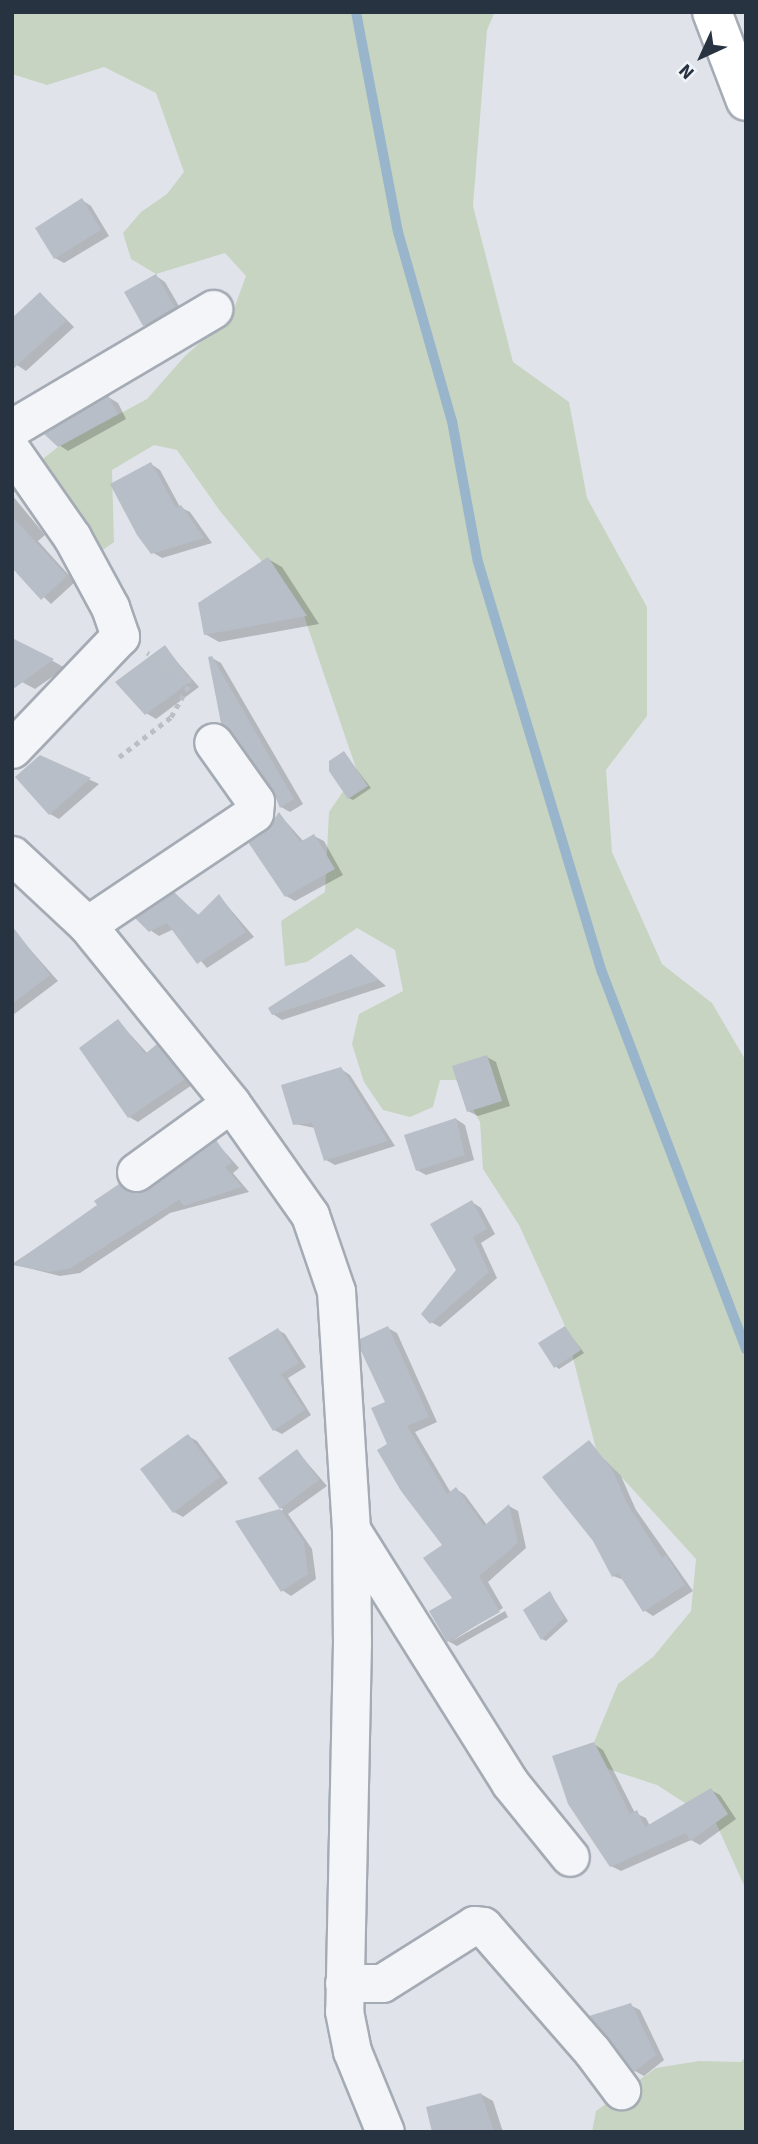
<!DOCTYPE html>
<style>
body{margin:0}
#map{position:relative;width:758px;height:2144px;overflow:hidden;background:#e0e4ea;font-family:"Source Sans 3",sans-serif}
div>[style]{position:absolute}
[style*='--x']{left:calc(var(--x)*1px);top:calc(var(--y)*1px);width:calc(var(--w)*1px);rotate:calc(var(--a)*1deg)}
.green>*{inset:0;background:#c7d4c1}
.shadow>*{inset:0;background:#0003}
.stream>*{height:10px;margin:-5px;padding:0 5px;transform-origin:5px;border-radius:5px;background:#99b5cb}
.building>*{inset:0;background:#b7bec7}
.path>*{height:4.5px;margin-top:-2.25px;transform-origin:0;background:repeating-linear-gradient(90deg,#babfc5 0 5px,transparent 0 10px)}
.roads{filter:drop-shadow(2px 0 #a5abb4) drop-shadow(-2px 0 #a5abb4) drop-shadow(0 2px #a5abb4) drop-shadow(0 -2px #a5abb4)}
.street>*{height:37px;margin:-18.5px;padding:0 18.5px;transform-origin:18.5px;border-radius:18.5px;background:#f3f5f8}
.secondary>*{height:38px;margin:-19px;padding:0 19px;transform-origin:19px;border-radius:19px;background:#fff}
span{translate:-50% -50%;white-space:nowrap;text-align:center;line-height:1.15;-webkit-text-stroke:6px #f0f3f7;paint-order:stroke}
.frame{position:absolute;inset:0;border:14px solid #283342;pointer-events:none}
.north{position:absolute;left:667px;top:21px;width:70px;height:70px;-webkit-text-stroke:5px #f0f3f7;paint-order:stroke;rotate:225deg;font-size:19px;font-weight:700;line-height:28px;text-align:center;color:#283342}
.north::after{content:'';display:block;margin:auto;width:24px;height:32px;background:#283342;clip-path:polygon(50% 0,100% 100%,50% 72%,0 100%)}
</style>
<div id="map">
<div class="green">
<div style="clip-path:polygon(12px 12px,495px 12px,487px 30px,473px 206px,513px 362px,569px 402px,587px 498px,647px 607px,647px 716px,606px 770px,612px 852px,662px 964px,712px 1003px,746px 1061px,746px 1890px,716px 1823px,657px 1785px,608px 1769px,594px 1742px,618px 1684px,653px 1657px,691px 1611px,696px 1559px,596px 1449px,565px 1326px,519px 1225px,483px 1169px,480px 1122px,456px 1080px,440px 1080px,433px 1107px,410px 1117px,383px 1110px,364px 1082px,352px 1044px,359px 1014px,403px 991px,395px 950px,357px 928px,307px 962px,285px 966px,281px 921px,325px 892px,329px 812px,357px 771px,302px 610px,220px 511px,177px 450px,154px 445px,112px 470px,114px 542px,100px 552px,39px 462px,58px 447px,147px 399px,185px 356px,232px 314px,246px 276px,225px 253px,156px 274px,131px 259px,123px 233px,141px 212px,167px 194px,184px 172px,156px 93px,104px 67px,47px 85px,12px 74px)"></div>
<div style="clip-path:polygon(746px 2056px,746px 2132px,592px 2132px,596px 2111px,656px 2068px,699px 2061px,741px 2062px)"></div>
</div>
<div class="shadow">
<div style="clip-path:polygon(82px 200px,91px 206px,109px 236px,64px 263px,55px 258px)"></div>
<div style="clip-path:polygon(156px 276px,165px 282px,183px 313px,153px 330px,144px 325px)"></div>
<div style="clip-path:polygon(41px 294px,74px 327px,26px 371px,17px 365px)"></div>
<div style="clip-path:polygon(108px 397px,118px 403px,126px 419px,68px 451px,59px 445px)"></div>
<div style="clip-path:polygon(151px 464px,160px 470px,180px 507px,190px 512px,212px 543px,162px 558px,152px 552px)"></div>
<div style="clip-path:polygon(12px 483px,18px 491px,12px 493px)"></div>
<div style="clip-path:polygon(12px 495px,45px 535px,38px 541px,75px 582px,51px 604px,12px 566px)"></div>
<div style="clip-path:polygon(268px 559px,282px 567px,319px 624px,219px 642px,205px 634px)"></div>
<div style="clip-path:polygon(19px 646px,53px 661px,65px 668px,35px 689px,22px 682px)"></div>
<div style="clip-path:polygon(165px 648px,199px 687px,156px 719px,146px 713px)"></div>
<div style="clip-path:polygon(212px 658px,221px 663px,303px 804px,290px 812px,281px 807px)"></div>
<div style="clip-path:polygon(344px 753px,371px 788px,353px 800px,349px 798px)"></div>
<div style="clip-path:polygon(40px 757px,99px 784px,59px 819px,50px 814px)"></div>
<div style="clip-path:polygon(280px 815px,304px 842px,314px 836px,324px 841px,343px 875px,295px 901px,286px 896px,267px 831px)"></div>
<div style="clip-path:polygon(174px 894px,200px 916px,219px 896px,254px 937px,207px 968px,174px 929px,159px 936px,150px 930px)"></div>
<div style="clip-path:polygon(20px 938px,58px 981px,13px 1015px,12px 944px)"></div>
<div style="clip-path:polygon(351px 956px,386px 986px,282px 1020px,273px 1014px)"></div>
<div style="clip-path:polygon(118px 1021px,148px 1054px,157px 1046px,166px 1052px,192px 1085px,138px 1122px,129px 1117px)"></div>
<div style="clip-path:polygon(487px 1057px,496px 1062px,510px 1106px,478px 1116px,468px 1111px)"></div>
<div style="clip-path:polygon(341px 1069px,350px 1075px,395px 1146px,335px 1165px,326px 1160px,315px 1128px,295px 1124px)"></div>
<div style="clip-path:polygon(456px 1119px,465px 1125px,474px 1160px,426px 1175px,417px 1170px)"></div>
<div style="clip-path:polygon(216px 1142px,239px 1168px,233px 1173px,249px 1192px,170px 1213px,80px 1273px,60px 1276px,12px 1264px,100px 1206px,128px 1191px,148px 1191px)"></div>
<div style="clip-path:polygon(472px 1202px,481px 1208px,495px 1234px,481px 1243px,497px 1278px,440px 1327px,431px 1322px,458px 1271px)"></div>
<div style="clip-path:polygon(388px 1328px,397px 1333px,437px 1422px,415px 1432px,451px 1493px,456px 1489px,465px 1495px,487px 1525px,509px 1506px,518px 1511px,526px 1548px,488px 1582px,503px 1608px,450px 1642px,505px 1611px,508px 1617px,457px 1646px,448px 1641px,455px 1599px,444px 1545px,389px 1445px)"></div>
<div style="clip-path:polygon(565px 1328px,584px 1353px,559px 1369px,555px 1366px)"></div>
<div style="clip-path:polygon(278px 1330px,285px 1334px,306px 1367px,288px 1378px,311px 1415px,282px 1434px,274px 1430px)"></div>
<div style="clip-path:polygon(188px 1436px,197px 1441px,228px 1483px,183px 1517px,174px 1512px)"></div>
<div style="clip-path:polygon(589px 1443px,621px 1476px,636px 1510px,693px 1591px,653px 1616px,644px 1610px,624px 1580px,613px 1576px)"></div>
<div style="clip-path:polygon(297px 1451px,327px 1486px,288px 1514px,312px 1549px,316px 1579px,291px 1596px,282px 1590px,238px 1522px,283px 1510px,260px 1478px)"></div>
<div style="clip-path:polygon(550px 1593px,568px 1621px,546px 1641px,542px 1639px)"></div>
<div style="clip-path:polygon(594px 1744px,603px 1750px,635px 1813px,646px 1818px,650px 1826px,711px 1790px,720px 1795px,736px 1819px,700px 1845px,691px 1840px,621px 1871px,611px 1866px)"></div>
<div style="clip-path:polygon(630px 2005px,640px 2010px,664px 2060px,644px 2076px,635px 2071px)"></div>
<div style="clip-path:polygon(481px 2094px,493px 2101px,503px 2132px,434px 2132px)"></div>
</div>
<div class="stream">
<div style="--x:356;--y:12;--w:224;--a:79.2"></div>
<div style="--x:398;--y:232;--w:197;--a:74.1"></div>
<div style="--x:452;--y:421;--w:143;--a:79.6"></div>
<div style="--x:478;--y:562;--w:428;--a:73.2"></div>
<div style="--x:602;--y:972;--w:404;--a:69.1"></div>
</div>
<div class="building">
<div style="clip-path:polygon(82px 198px,101px 230px,54px 259px,35px 228px)"></div>
<div style="clip-path:polygon(156px 274px,175px 307px,143px 326px,124px 292px)"></div>
<div style="clip-path:polygon(40px 292px,66px 321px,12px 370px,12px 318px)"></div>
<div style="clip-path:polygon(108px 395px,118px 414px,58px 447px,44px 434px)"></div>
<div style="clip-path:polygon(151px 462px,176px 508px,181px 505px,204px 538px,151px 554px,137px 535px,110px 484px)"></div>
<div style="clip-path:polygon(12px 516px,67px 576px,41px 600px,12px 568px)"></div>
<div style="clip-path:polygon(268px 557px,307px 616px,204px 635px,198px 603px)"></div>
<div style="clip-path:polygon(12px 638px,54px 659px,12px 690px)"></div>
<div style="clip-path:polygon(165px 645px,191px 681px,145px 715px,115px 682px)"></div>
<div style="clip-path:polygon(212px 656px,294px 799px,280px 808px,272px 789px,221px 723px,208px 657px)"></div>
<div style="clip-path:polygon(344px 751px,368px 786px,348px 799px,329px 771px,329px 761px)"></div>
<div style="clip-path:polygon(40px 755px,91px 778px,49px 815px,15px 777px)"></div>
<div style="clip-path:polygon(279px 812px,300px 842px,314px 834px,335px 869px,285px 897px,248px 842px,266px 830px)"></div>
<div style="clip-path:polygon(174px 892px,198px 915px,219px 894px,246px 932px,197px 964px,167px 923px,149px 932px,135px 918px)"></div>
<div style="clip-path:polygon(12px 926px,50px 975px,12px 1004px)"></div>
<div style="clip-path:polygon(351px 954px,379px 980px,272px 1015px,268px 1008px)"></div>
<div style="clip-path:polygon(118px 1019px,145px 1054px,157px 1044px,185px 1079px,128px 1118px,79px 1048px)"></div>
<div style="clip-path:polygon(487px 1055px,502px 1101px,467px 1112px,452px 1066px)"></div>
<div style="clip-path:polygon(341px 1067px,388px 1141px,324px 1161px,312px 1123px,293px 1125px,281px 1085px)"></div>
<div style="clip-path:polygon(456px 1118px,465px 1155px,416px 1171px,404px 1135px)"></div>
<div style="clip-path:polygon(216px 1140px,232px 1163px,225px 1167px,242px 1187px,184px 1206px,179px 1200px,69px 1269px,50px 1272px,12px 1265px,97px 1205px,94px 1201px,119px 1184px,128px 1191px,148px 1189px)"></div>
<div style="clip-path:polygon(472px 1200px,487px 1229px,473px 1237px,489px 1272px,430px 1324px,421px 1314px,456px 1270px,430px 1224px)"></div>
<div style="clip-path:polygon(388px 1326px,429px 1417px,407px 1426px,447px 1494px,456px 1487px,484px 1526px,509px 1504px,518px 1543px,479px 1576px,500px 1612px,447px 1642px,429px 1611px,452px 1598px,423px 1558px,442px 1545px,401px 1491px,377px 1450px,387px 1444px,371px 1408px,385px 1402px,361px 1351px,360px 1339px)"></div>
<div style="clip-path:polygon(565px 1326px,581px 1350px,554px 1368px,538px 1343px)"></div>
<div style="clip-path:polygon(278px 1328px,299px 1363px,281px 1374px,305px 1410px,273px 1431px,228px 1358px)"></div>
<div style="clip-path:polygon(188px 1434px,220px 1477px,173px 1513px,140px 1469px)"></div>
<div style="clip-path:polygon(589px 1440px,612px 1469px,627px 1503px,662px 1558px,666px 1555px,685px 1585px,643px 1612px,618px 1573px,612px 1577px,593px 1541px,542px 1477px)"></div>
<div style="clip-path:polygon(297px 1449px,319px 1480px,280px 1509px,258px 1478px)"></div>
<div style="clip-path:polygon(280px 1509px,304px 1542px,308px 1574px,281px 1592px,235px 1521px)"></div>
<div style="clip-path:polygon(550px 1591px,564px 1618px,541px 1640px,523px 1610px)"></div>
<div style="clip-path:polygon(594px 1742px,630px 1814px,637px 1810px,645px 1827px,711px 1788px,728px 1814px,690px 1841px,686px 1833px,610px 1867px,568px 1804px,552px 1756px)"></div>
<div style="clip-path:polygon(631px 2003px,656px 2055px,634px 2072px,589px 2016px)"></div>
<div style="clip-path:polygon(481px 2093px,494px 2132px,432px 2132px,426px 2107px)"></div>
</div>
<div class="path">
<div style="--x:119;--y:757;--w:66;--a:-37.6"></div>
<div style="--x:171;--y:717;--w:41;--a:-60.9"></div>
<div style="--x:191;--y:681;--w:52;--a:-147.5"></div>
</div>
<div class="roads">
<div class="street">
<div style="--x:12;--y:428;--w:234;--a:-30.6"></div>
<div style="--x:12;--y:451;--w:105;--a:55.1"></div>
<div style="--x:72;--y:537;--w:80;--a:61.5"></div>
<div style="--x:110;--y:607;--w:31;--a:71"></div>
<div style="--x:120;--y:636;--w:156;--a:133.7"></div>
<div style="--x:12;--y:855;--w:103;--a:43"></div>
<div style="--x:87;--y:925;--w:229;--a:51"></div>
<div style="--x:231;--y:1103;--w:137;--a:54.8"></div>
<div style="--x:310;--y:1215;--w:80;--a:71.1"></div>
<div style="--x:336;--y:1291;--w:239;--a:86.4"></div>
<div style="--x:351;--y:1530;--w:112;--a:89.5"></div>
<div style="--x:352;--y:1642;--w:369;--a:91.2"></div>
<div style="--x:344;--y:2011;--w:41;--a:78.7"></div>
<div style="--x:352;--y:2051;--w:87;--a:67.8"></div>
<div style="--x:87;--y:925;--w:201;--a:-33.8"></div>
<div style="--x:254;--y:813;--w:12;--a:-85"></div>
<div style="--x:255;--y:801;--w:72;--a:-125.4"></div>
<div style="--x:136;--y:1172;--w:117;--a:-36"></div>
<div style="--x:352;--y:1531;--w:297;--a:57.9"></div>
<div style="--x:510;--y:1783;--w:95;--a:51"></div>
<div style="--x:344;--y:1983;--w:38;--a:0"></div>
<div style="--x:382;--y:1983;--w:109;--a:-32.2"></div>
<div style="--x:474;--y:1925;--w:9;--a:6"></div>
<div style="--x:483;--y:1926;--w:166;--a:48.9"></div>
<div style="--x:592;--y:2051;--w:49;--a:53.4"></div>
</div>
<div class="secondary">
<div style="--x:712;--y:12;--w:95;--a:69.1"></div>
</div>
</div>
<div class="frame"></div>
<div class="north">N</div>
</div>
